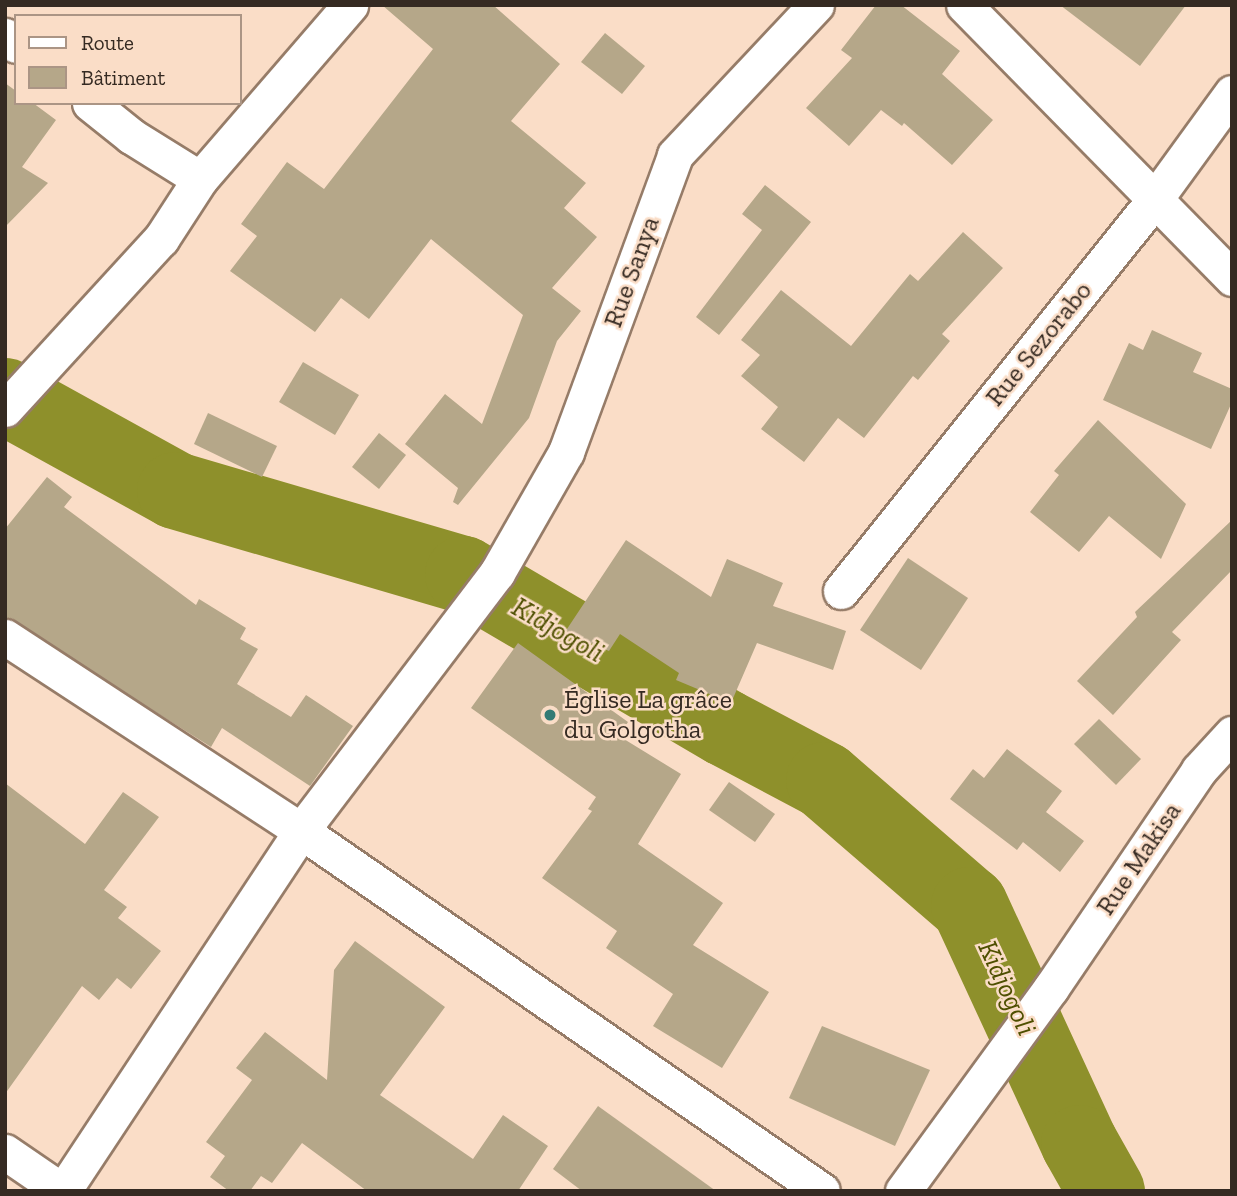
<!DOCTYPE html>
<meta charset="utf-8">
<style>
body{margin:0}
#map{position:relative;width:1237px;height:1196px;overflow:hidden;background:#faddc7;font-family:"Zilla Slab",serif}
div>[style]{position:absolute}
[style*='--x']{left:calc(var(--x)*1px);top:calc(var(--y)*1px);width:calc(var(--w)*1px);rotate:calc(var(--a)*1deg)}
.river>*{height:77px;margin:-38.5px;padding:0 38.5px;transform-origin:38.5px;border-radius:38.5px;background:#8e902b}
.building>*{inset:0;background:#b5a789}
.roads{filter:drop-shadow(2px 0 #967c68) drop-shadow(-2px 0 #967c68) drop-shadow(0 2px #967c68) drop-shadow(0 -2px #967c68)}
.street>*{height:35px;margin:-17.5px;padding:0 17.5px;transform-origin:17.5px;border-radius:17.5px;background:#fff}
.dots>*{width:19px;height:19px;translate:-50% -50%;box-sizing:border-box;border:4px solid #faddc7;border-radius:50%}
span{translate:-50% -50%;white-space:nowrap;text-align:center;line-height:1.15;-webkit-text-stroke:5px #faddc7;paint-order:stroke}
.street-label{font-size:26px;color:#352a22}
.poi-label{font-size:26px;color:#352a22}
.left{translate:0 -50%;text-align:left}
.water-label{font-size:28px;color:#4e4f00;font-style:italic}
.frame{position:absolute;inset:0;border:7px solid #352a22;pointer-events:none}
.legend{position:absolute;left:14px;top:14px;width:228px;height:91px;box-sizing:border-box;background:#faddc7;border:2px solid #ab9585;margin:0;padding:9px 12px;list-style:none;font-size:21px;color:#352a22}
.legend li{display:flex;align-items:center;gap:14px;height:35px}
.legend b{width:35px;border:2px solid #ab9585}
</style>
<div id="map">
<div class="river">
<div style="--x:5;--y:396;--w:194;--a:28.9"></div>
<div style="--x:175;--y:490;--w:300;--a:16.3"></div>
<div style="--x:463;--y:574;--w:303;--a:30.4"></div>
<div style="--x:724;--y:727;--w:113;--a:27.9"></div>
<div style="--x:824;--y:780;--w:191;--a:40.8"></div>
<div style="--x:969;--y:905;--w:262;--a:65.2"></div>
<div style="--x:1079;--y:1143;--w:55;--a:60.6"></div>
</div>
<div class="building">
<div style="clip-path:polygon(382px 5px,493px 5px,560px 64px,511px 121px,586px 183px,564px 208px,597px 237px,552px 288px,581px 311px,557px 341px,529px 418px,458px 505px,453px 502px,458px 488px,405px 444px,445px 394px,482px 424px,523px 315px,431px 239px,369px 319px,341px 298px,315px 332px,230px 271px,257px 236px,241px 224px,287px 162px,324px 189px,433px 49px)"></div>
<div style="clip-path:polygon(876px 5px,901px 5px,960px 51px,942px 74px,993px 120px,952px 165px,904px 123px,902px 126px,881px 110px,849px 146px,806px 108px,852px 58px,841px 50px)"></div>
<div style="clip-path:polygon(1060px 5px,1186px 5px,1140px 66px)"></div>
<div style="clip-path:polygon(605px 33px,645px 66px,622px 94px,581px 62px)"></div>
<div style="clip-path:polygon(5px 83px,16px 91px,16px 103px,33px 103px,56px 120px,22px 167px,48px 183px,5px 227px)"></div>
<div style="clip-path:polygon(765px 185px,811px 222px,719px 335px,696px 317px,762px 230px,742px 214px)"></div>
<div style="clip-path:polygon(963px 232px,1003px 268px,942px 334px,950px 341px,918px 380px,913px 376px,864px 438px,838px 418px,804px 462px,761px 429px,778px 407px,741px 376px,760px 355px,741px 340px,781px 290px,851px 346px,910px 274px,918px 281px)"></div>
<div style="clip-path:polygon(1152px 330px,1202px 353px,1193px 372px,1232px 389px,1232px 402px,1211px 449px,1103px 400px,1129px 343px,1143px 350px)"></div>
<div style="clip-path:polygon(303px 362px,359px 395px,335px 435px,279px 402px)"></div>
<div style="clip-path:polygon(208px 413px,277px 446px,262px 477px,194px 444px)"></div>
<div style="clip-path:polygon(1098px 420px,1186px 504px,1161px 559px,1109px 516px,1079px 552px,1030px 512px,1059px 475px,1054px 471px)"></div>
<div style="clip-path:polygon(379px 433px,406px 455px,379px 489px,352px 467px)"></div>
<div style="clip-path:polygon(47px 477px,72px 497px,64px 507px,196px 605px,199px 599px,246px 628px,240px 639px,258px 649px,237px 684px,291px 717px,306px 695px,353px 726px,310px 786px,222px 728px,211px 747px,5px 617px,5px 529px)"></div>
<div style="clip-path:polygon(1232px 520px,1232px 570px,1172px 632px,1181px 640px,1113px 715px,1077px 681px,1137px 617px,1135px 612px)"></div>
<div style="clip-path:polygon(626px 540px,711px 597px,727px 559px,783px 583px,773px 606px,846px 631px,833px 670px,757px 643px,731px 703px,676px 680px,679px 673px,620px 634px,609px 651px,565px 632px)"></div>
<div style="clip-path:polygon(908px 558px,968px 598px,921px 670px,860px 630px)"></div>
<div style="clip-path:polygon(518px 643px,628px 722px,619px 736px,681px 774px,638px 844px,723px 903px,693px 945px,769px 992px,722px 1068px,653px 1026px,673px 994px,606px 948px,617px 931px,542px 878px,592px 811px,588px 809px,596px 797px,471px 708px)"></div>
<div style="clip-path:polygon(1099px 719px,1141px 759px,1116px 785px,1074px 744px)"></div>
<div style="clip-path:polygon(1007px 749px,1062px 791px,1046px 812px,1084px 841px,1060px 872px,1023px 842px,1017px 850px,950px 799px,973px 769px,984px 778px)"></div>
<div style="clip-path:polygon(729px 782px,775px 814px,755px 842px,709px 810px)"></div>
<div style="clip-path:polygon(5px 783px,85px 844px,123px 792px,159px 817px,104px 890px,127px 907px,118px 918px,161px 951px,131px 989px,117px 978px,99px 1000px,82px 986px,5px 1094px)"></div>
<div style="clip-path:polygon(355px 941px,445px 1007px,380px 1095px,473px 1159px,503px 1115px,548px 1146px,518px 1191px,367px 1191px,302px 1143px,272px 1183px,261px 1176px,250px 1191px,229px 1191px,210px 1177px,225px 1156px,206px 1142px,252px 1080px,236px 1068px,265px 1032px,327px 1080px,334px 970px)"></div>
<div style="clip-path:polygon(822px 1026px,930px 1070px,895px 1146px,789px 1098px)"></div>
<div style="clip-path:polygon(598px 1106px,716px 1191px,582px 1191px,553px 1169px)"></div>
</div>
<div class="roads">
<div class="street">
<div style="--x:964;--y:5;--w:383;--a:45.5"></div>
<div style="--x:5;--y:36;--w:14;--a:39"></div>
<div style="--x:90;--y:103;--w:53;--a:38.8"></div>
<div style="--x:131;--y:136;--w:81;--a:31.9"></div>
<div style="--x:200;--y:179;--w:230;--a:-49.2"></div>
<div style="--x:5;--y:409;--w:231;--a:-47.5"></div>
<div style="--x:161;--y:239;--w:72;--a:-57"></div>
<div style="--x:841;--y:591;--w:502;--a:-51.3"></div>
<div style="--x:1155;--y:199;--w:131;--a:-54"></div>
<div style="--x:5;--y:637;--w:354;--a:33.2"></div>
<div style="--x:301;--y:831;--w:633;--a:34.64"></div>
<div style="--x:5;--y:1152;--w:69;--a:34.4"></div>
<div style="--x:63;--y:1191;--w:432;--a:-56.5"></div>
<div style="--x:301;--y:831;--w:324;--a:-52.8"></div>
<div style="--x:497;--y:573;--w:139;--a:-60.3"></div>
<div style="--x:566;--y:452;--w:316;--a:-69.8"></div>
<div style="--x:675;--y:155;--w:206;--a:-46.8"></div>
<div style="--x:903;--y:1191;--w:251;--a:-53.9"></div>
<div style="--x:1051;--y:988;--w:263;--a:-55.8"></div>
<div style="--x:1199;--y:770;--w:49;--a:-47.5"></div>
</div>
</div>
<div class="dots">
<div style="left:550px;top:715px;background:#347b75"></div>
</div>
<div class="street-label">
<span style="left:632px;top:272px;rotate:-70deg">Rue Sanya</span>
<span style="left:1039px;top:344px;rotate:-51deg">Rue Sezorabo</span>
<span style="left:1139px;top:859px;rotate:-56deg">Rue Makisa</span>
</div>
<div class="poi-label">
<span class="left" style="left:564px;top:715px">Église La grâce<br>du Golgotha</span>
</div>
<div class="water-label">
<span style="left:558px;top:630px;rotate:30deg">Kidjogoli</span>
<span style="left:1007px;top:988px;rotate:65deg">Kidjogoli</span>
</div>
<div class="frame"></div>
<ul class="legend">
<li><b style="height:9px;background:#fff"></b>Route</li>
<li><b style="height:19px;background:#b5a789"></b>Bâtiment</li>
</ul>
</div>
